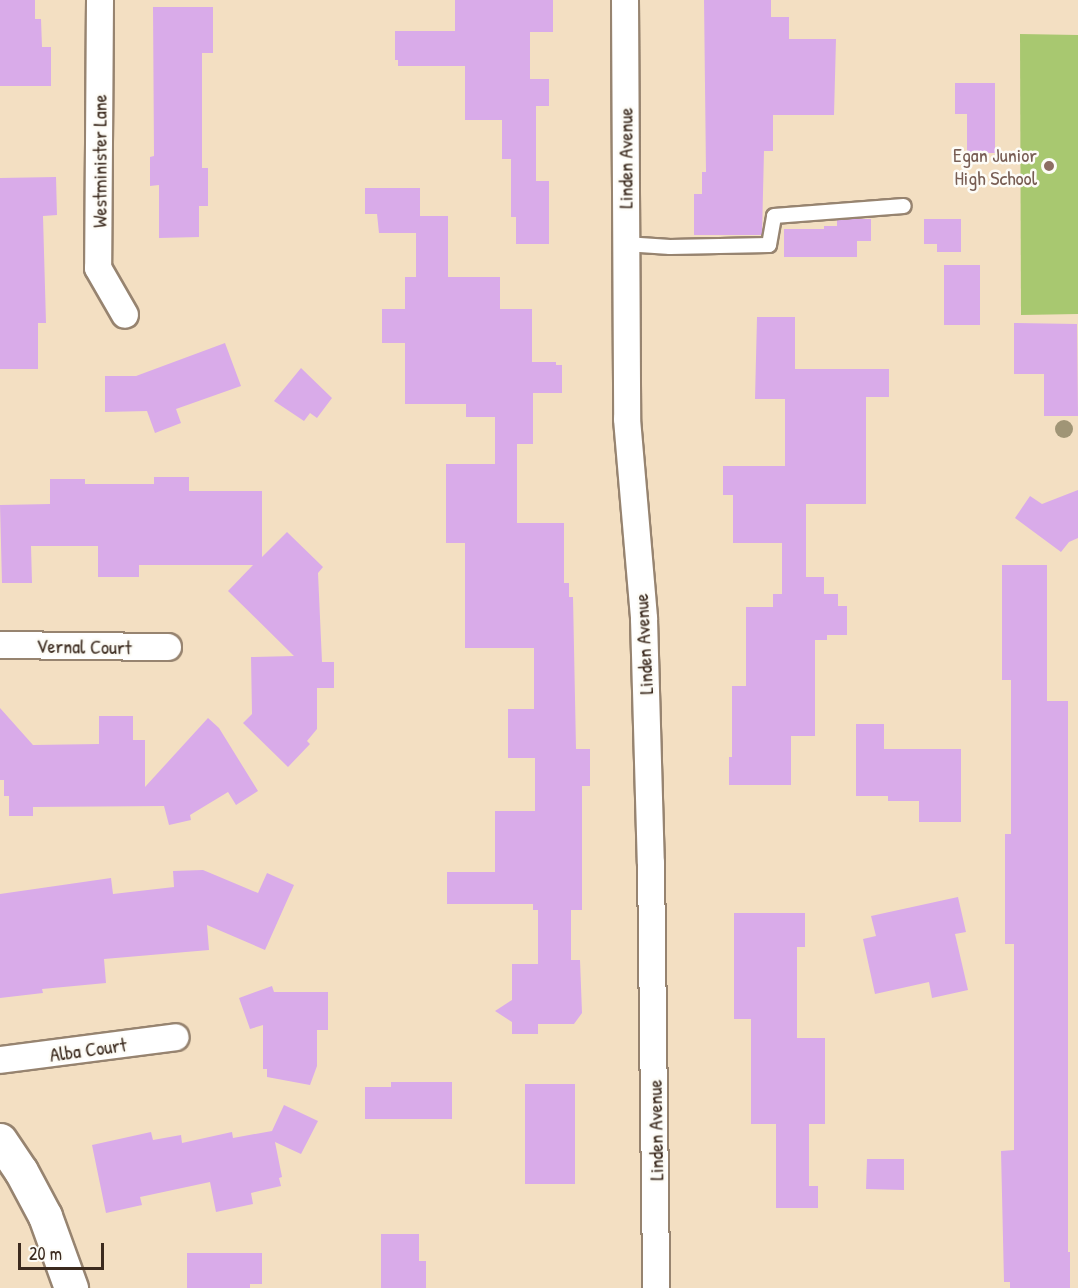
<!DOCTYPE html>
<style>
body{margin:0}
#map{position:relative;width:1078px;height:1288px;overflow:hidden;background:#f3dfc2;font-family:"Patrick Hand",sans-serif}
div>[style]{position:absolute}
[style*='--x']{left:calc(var(--x)*1px);top:calc(var(--y)*1px);width:calc(var(--w)*1px);rotate:calc(var(--a)*1deg)}
.green>*{inset:0;background:#a8c870}
.building>*{inset:0;background:#d9abe9}
.roads{filter:drop-shadow(2px 0 #978470) drop-shadow(-2px 0 #978470) drop-shadow(0 2px #978470) drop-shadow(0 -2px #978470)}
.lane>*{height:14px;margin:-7px;padding:0 7px;transform-origin:7px;border-radius:7px;background:#fff}
.street>*{height:26px;margin:-13px;padding:0 13px;transform-origin:13px;border-radius:13px;background:#fff}
.secondary>*{height:33px;margin:-16.5px;padding:0 16.5px;transform-origin:16.5px;border-radius:16.5px;background:#fff}
.trees>*{width:18px;height:18px;margin:-9px;border-radius:50%;background:#a09576}
.dots>*{width:16px;height:16px;translate:-50% -50%;box-sizing:border-box;border:3px solid #fdfcf7;border-radius:50%}
span{translate:-50% -50%;white-space:nowrap;text-align:center;line-height:1.15;-webkit-text-stroke:5px #fdfcf7;paint-order:stroke}
.education-label{font-size:20px;color:#785e54}
.right{translate:-100% -50%;text-align:right}
.street-label{font-size:20px;color:#3b2a1e}
.scale{position:absolute;left:18px;top:1243px;width:86px;height:27px;box-sizing:border-box;border:3px solid #3b2a1e;border-top:0;padding-left:8px;font-size:18px;line-height:21px;white-space:nowrap;color:#3b2a1e;-webkit-text-stroke:4px #fdfcf7;paint-order:stroke}
</style>
<div id="map">
<div class="green">
<div style="clip-path:polygon(1020px 34px,1078px 35px,1078px 314px,1021px 315px)"></div>
</div>
<div class="building">
<div style="clip-path:polygon(0 0,35px 0,35px 19px,41px 19px,42px 47px,51px 47px,51px 86px,0 86px)"></div>
<div style="clip-path:polygon(455px 0,553px 0,553px 32px,530px 32px,530px 79px,549px 79px,549px 106px,536px 106px,536px 181px,549px 181px,549px 244px,516px 244px,516px 217px,511px 217px,511px 159px,502px 159px,502px 120px,465px 120px,465px 66px,398px 66px,398px 60px,395px 60px,395px 31px,455px 31px)"></div>
<div style="clip-path:polygon(704px 0,771px 0,771px 17px,789px 17px,789px 39px,836px 39px,834px 115px,773px 115px,773px 151px,764px 151px,762px 235px,694px 235px,694px 194px,702px 194px,702px 172px,706px 172px)"></div>
<div style="clip-path:polygon(153px 7px,213px 7px,213px 53px,202px 53px,202px 168px,208px 168px,208px 206px,199px 206px,199px 237px,159px 238px,159px 185px,150px 186px,150px 157px,154px 156px)"></div>
<div style="clip-path:polygon(955px 83px,995px 83px,995px 153px,967px 153px,967px 114px,955px 114px)"></div>
<div style="clip-path:polygon(56px 177px,57px 215px,43px 216px,46px 323px,38px 323px,38px 369px,0 369px,0 178px)"></div>
<div style="clip-path:polygon(365px 188px,420px 188px,420px 216px,448px 216px,448px 277px,500px 277px,500px 309px,532px 309px,532px 362px,556px 362px,556px 365px,562px 365px,562px 393px,533px 393px,533px 444px,517px 444px,517px 523px,564px 523px,564px 583px,569px 583px,569px 597px,573px 597px,576px 749px,590px 749px,590px 786px,582px 786px,582px 910px,571px 910px,571px 960px,580px 960px,582px 1013px,574px 1024px,538px 1024px,538px 1034px,512px 1034px,512px 1022px,495px 1011px,512px 1000px,512px 964px,538px 964px,538px 910px,533px 910px,533px 904px,447px 904px,447px 872px,495px 872px,495px 811px,535px 811px,535px 758px,508px 758px,508px 709px,534px 709px,534px 648px,465px 648px,465px 543px,446px 543px,446px 464px,495px 464px,495px 417px,466px 417px,466px 404px,405px 404px,405px 343px,382px 343px,382px 309px,405px 309px,405px 277px,416px 277px,416px 233px,379px 233px,377px 214px,365px 214px)"></div>
<div style="clip-path:polygon(850px 219px,871px 219px,871px 241px,857px 241px,857px 257px,784px 257px,784px 229px,824px 229px,824px 226px,837px 226px,837px 220px)"></div>
<div style="clip-path:polygon(924px 219px,961px 219px,961px 252px,937px 252px,937px 244px,924px 244px)"></div>
<div style="clip-path:polygon(944px 265px,980px 265px,980px 325px,944px 325px)"></div>
<div style="clip-path:polygon(757px 317px,795px 317px,795px 369px,889px 369px,889px 397px,866px 397px,866px 504px,806px 504px,806px 577px,824px 577px,824px 594px,838px 594px,838px 606px,847px 606px,847px 635px,827px 635px,827px 640px,815px 640px,815px 736px,791px 736px,791px 785px,729px 785px,729px 757px,732px 757px,732px 686px,746px 686px,746px 607px,773px 607px,773px 594px,782px 594px,782px 543px,733px 543px,733px 495px,723px 495px,723px 466px,785px 466px,785px 399px,755px 399px)"></div>
<div style="clip-path:polygon(1014px 323px,1077px 324px,1078px 416px,1044px 416px,1044px 374px,1014px 374px)"></div>
<div style="clip-path:polygon(225px 343px,241px 386px,176px 409px,181px 423px,155px 433px,147px 411px,105px 412px,105px 376px,136px 376px)"></div>
<div style="clip-path:polygon(301px 368px,332px 398px,317px 418px,310px 413px,304px 421px,274px 401px)"></div>
<div style="clip-path:polygon(154px 477px,189px 477px,189px 491px,262px 491px,262px 557px,287px 532px,323px 567px,318px 573px,322px 662px,334px 662px,334px 688px,317px 688px,317px 729px,307px 741px,310px 744px,288px 767px,243px 723px,252px 714px,251px 657px,294px 656px,228px 591px,253px 565px,139px 565px,139px 577px,98px 577px,98px 546px,31px 546px,32px 583px,2px 583px,0 505px,50px 504px,50px 479px,85px 479px,85px 484px,154px 484px)"></div>
<div style="clip-path:polygon(1078px 490px,1078px 538px,1069px 542px,1061px 552px,1015px 518px,1030px 496px,1042px 504px)"></div>
<div style="clip-path:polygon(1002px 565px,1047px 565px,1047px 701px,1068px 701px,1068px 1252px,1070px 1252px,1070px 1288px,1010px 1288px,1010px 1282px,1004px 1282px,1001px 1151px,1014px 1150px,1014px 944px,1005px 944px,1005px 834px,1011px 834px,1011px 680px,1002px 680px)"></div>
<div style="clip-path:polygon(0 708px,33px 745px,99px 744px,99px 716px,133px 716px,133px 740px,145px 740px,145px 787px,208px 718px,219px 728px,258px 791px,236px 805px,228px 792px,190px 815px,191px 820px,169px 825px,164px 806px,33px 807px,33px 816px,9px 816px,9px 796px,4px 796px,4px 780px,0 780px)"></div>
<div style="clip-path:polygon(856px 724px,884px 724px,884px 749px,961px 749px,961px 822px,919px 822px,919px 801px,888px 801px,888px 796px,856px 796px)"></div>
<div style="clip-path:polygon(203px 870px,258px 893px,267px 873px,294px 885px,265px 950px,207px 925px,209px 950px,104px 959px,106px 983px,42px 989px,43px 993px,0 998px,0 894px,111px 878px,113px 894px,174px 887px,173px 871px)"></div>
<div style="clip-path:polygon(958px 897px,966px 932px,955px 934px,968px 990px,932px 998px,929px 982px,875px 994px,863px 939px,876px 936px,871px 916px)"></div>
<div style="clip-path:polygon(734px 913px,805px 913px,805px 947px,797px 947px,797px 1038px,825px 1038px,825px 1124px,809px 1124px,809px 1186px,818px 1186px,818px 1208px,776px 1208px,776px 1124px,751px 1124px,751px 1019px,734px 1019px)"></div>
<div style="clip-path:polygon(272px 986px,274px 992px,328px 992px,328px 1030px,317px 1030px,317px 1066px,310px 1085px,267px 1077px,267px 1069px,263px 1069px,263px 1025px,250px 1029px,239px 998px)"></div>
<div style="clip-path:polygon(391px 1082px,452px 1082px,452px 1119px,365px 1119px,365px 1087px,391px 1087px)"></div>
<div style="clip-path:polygon(525px 1084px,575px 1084px,575px 1184px,525px 1184px)"></div>
<div style="clip-path:polygon(284px 1105px,318px 1121px,301px 1154px,275px 1142px,282px 1177px,279px 1178px,281px 1186px,251px 1193px,253px 1204px,216px 1212px,210px 1182px,140px 1197px,142px 1205px,106px 1213px,92px 1145px,151px 1132px,153px 1140px,181px 1135px,182px 1143px,232px 1132px,233px 1138px,272px 1131px)"></div>
<div style="clip-path:polygon(867px 1159px,904px 1159px,904px 1190px,866px 1189px)"></div>
<div style="clip-path:polygon(381px 1234px,419px 1234px,419px 1261px,426px 1261px,426px 1288px,381px 1288px)"></div>
<div style="clip-path:polygon(187px 1253px,262px 1253px,262px 1284px,250px 1284px,250px 1288px,187px 1288px)"></div>
</div>
<div class="roads">
<div class="lane">
<div style="--x:625;--y:244;--w:45;--a:3.8"></div>
<div style="--x:670;--y:247;--w:99;--a:-1.2"></div>
<div style="--x:769;--y:245;--w:29;--a:-80"></div>
<div style="--x:774;--y:216;--w:130;--a:-4.4"></div>
</div>
<div class="street">
<div style="--x:100;--y:0;--w:268;--a:90.4"></div>
<div style="--x:98;--y:268;--w:54;--a:60.1"></div>
<div style="--x:625;--y:0;--w:419;--a:89.7"></div>
<div style="--x:627;--y:419;--w:201;--a:85.1"></div>
<div style="--x:644;--y:619;--w:244;--a:88.4"></div>
<div style="--x:651;--y:863;--w:425;--a:89.3"></div>
<div style="--x:0;--y:645;--w:168;--a:0.7"></div>
<div style="--x:0;--y:1060;--w:177;--a:-7.4"></div>
</div>
<div class="secondary">
<div style="--x:0;--y:1140;--w:37;--a:56"></div>
<div style="--x:21;--y:1171;--w:51;--a:61.9"></div>
<div style="--x:45;--y:1216;--w:77;--a:70.1"></div>
</div>
</div>
<div class="trees">
<div style="left:1064px;top:429px"></div>
</div>
<div class="dots">
<div style="left:1049px;top:166px;background:#8d6e63"></div>
</div>
<div class="education-label">
<span class="right" style="left:1037px;top:166px">Egan Junior<br>High School</span>
</div>
<div class="street-label">
<span style="left:625px;top:158px;rotate:-90deg">Linden Avenue</span>
<span style="left:99px;top:161px;rotate:-90deg">Westminister Lane</span>
<span style="left:643px;top:644px;rotate:-93deg">Linden Avenue</span>
<span style="left:84px;top:646px;rotate:1deg">Vernal Court</span>
<span style="left:88px;top:1049px;rotate:-8deg">Alba Court</span>
<span style="left:655px;top:1130px;rotate:-91deg">Linden Avenue</span>
</div>
<div class="scale">20 m</div>
</div>
